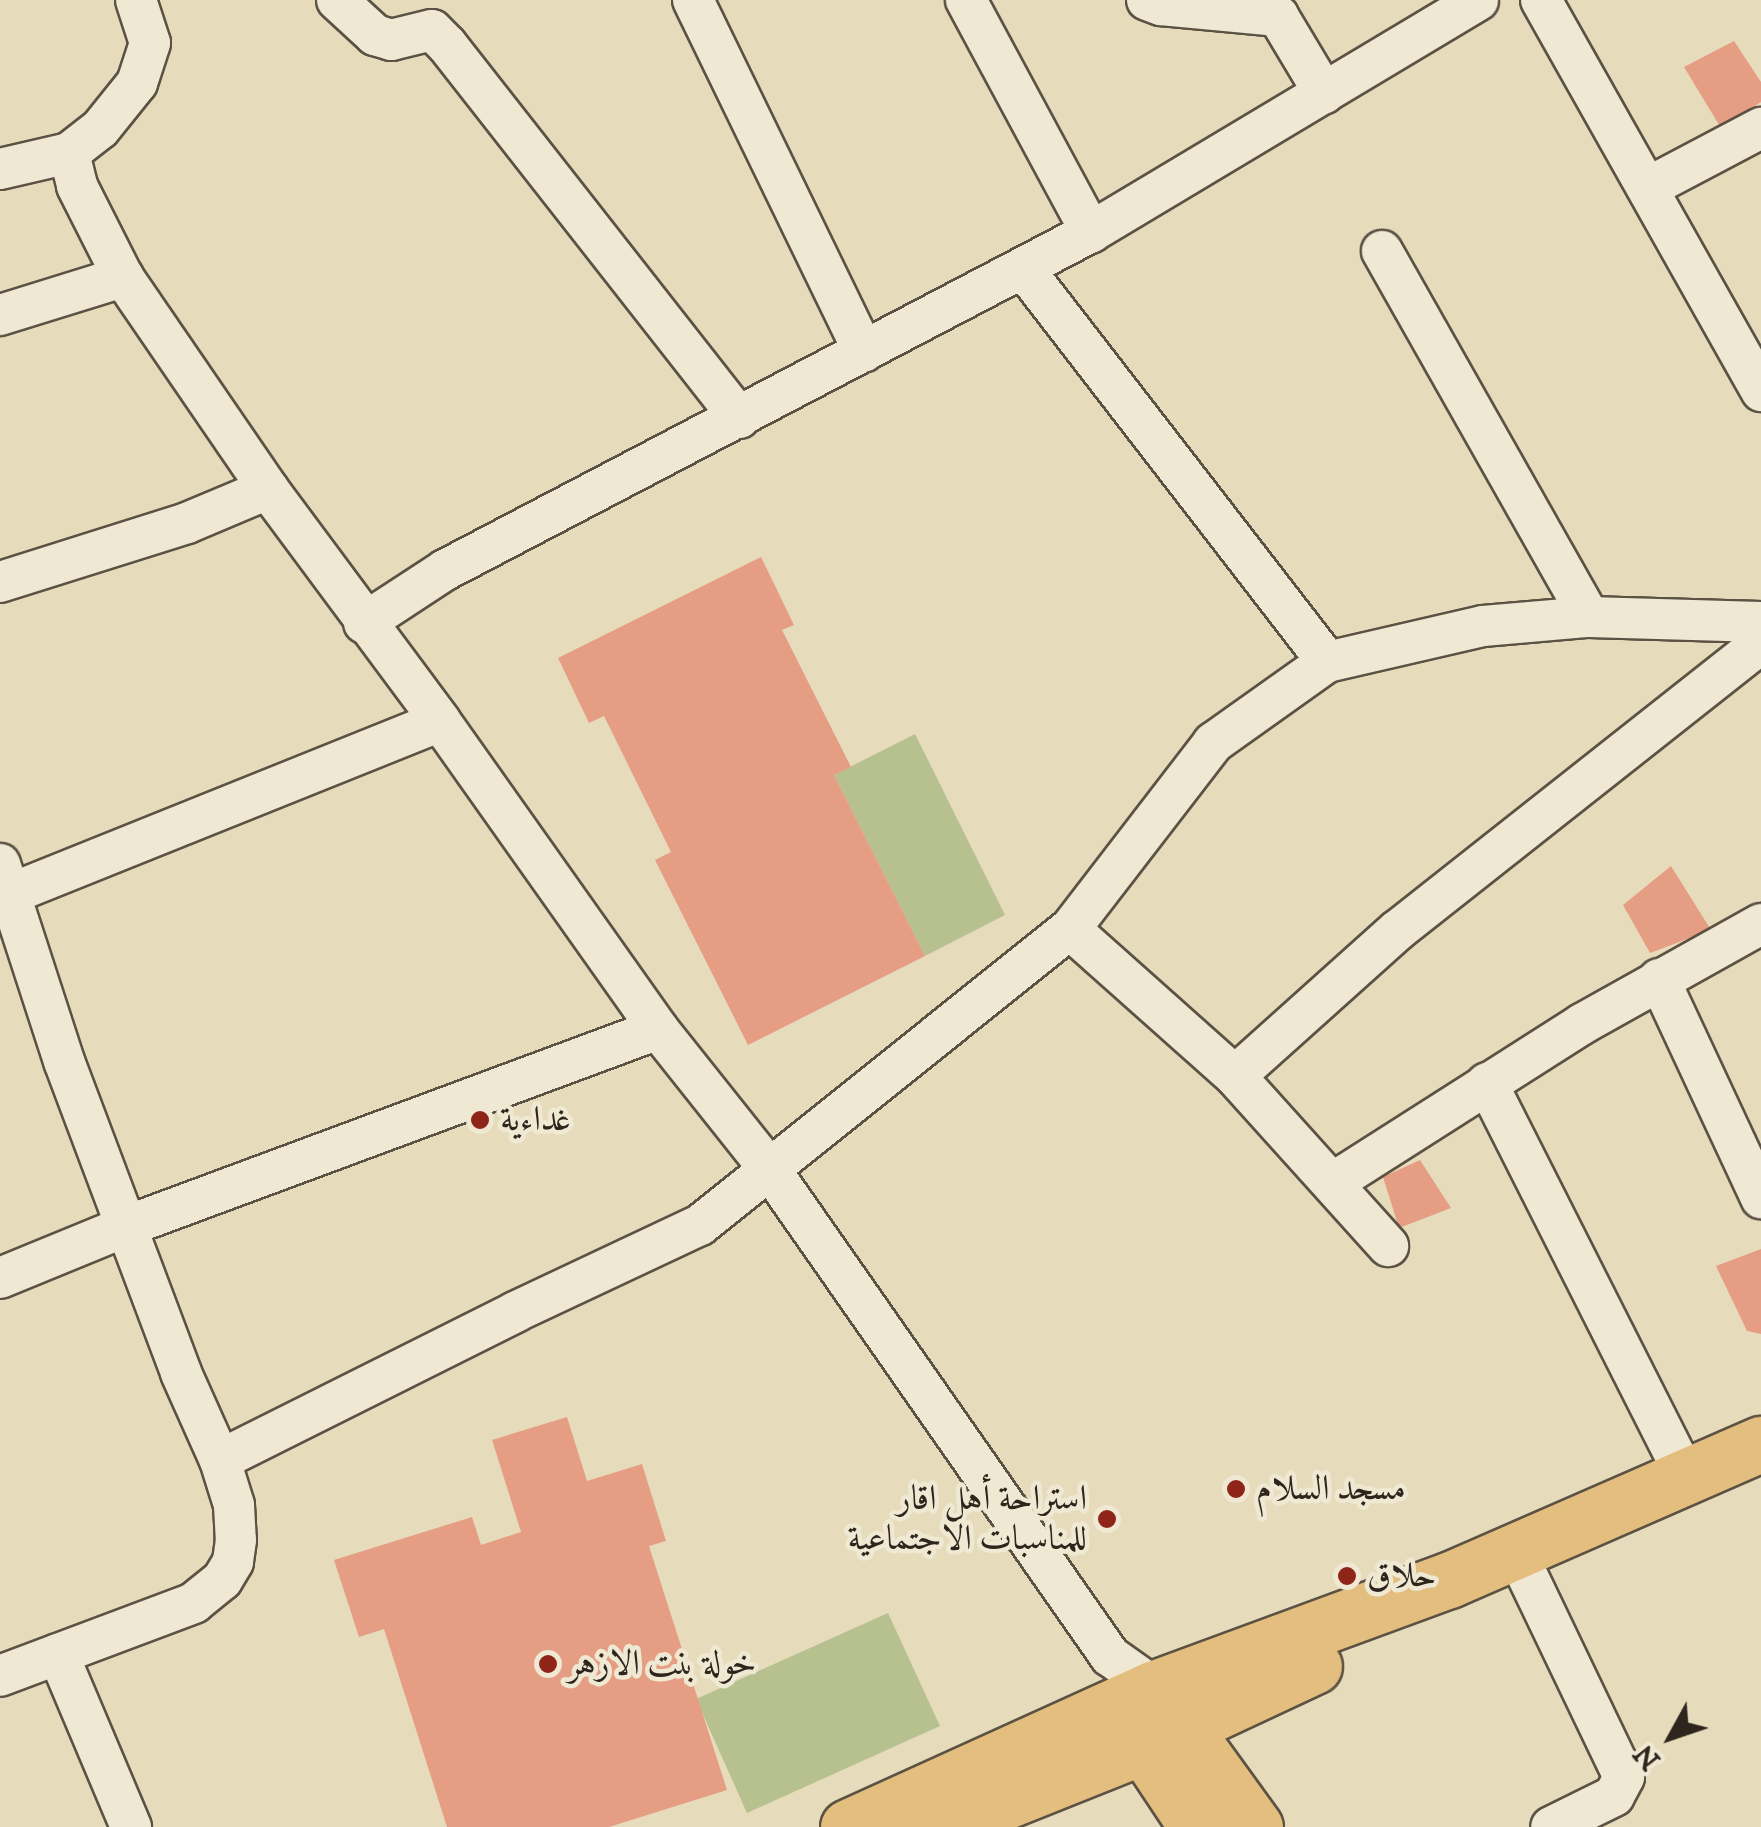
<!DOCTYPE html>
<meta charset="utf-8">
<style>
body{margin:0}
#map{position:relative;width:1761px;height:1827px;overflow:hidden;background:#e6dbbb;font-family:"IM FELL DW Pica",Amiri,serif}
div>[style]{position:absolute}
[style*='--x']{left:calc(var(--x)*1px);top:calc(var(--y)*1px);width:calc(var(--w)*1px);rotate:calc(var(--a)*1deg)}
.green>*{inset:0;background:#b7c08f}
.building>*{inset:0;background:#e59e84}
.roads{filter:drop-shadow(2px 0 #5c5244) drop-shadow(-2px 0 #5c5244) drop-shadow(0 2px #5c5244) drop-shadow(0 -2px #5c5244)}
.minor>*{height:40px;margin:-20px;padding:0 20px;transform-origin:20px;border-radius:20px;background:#efe8d3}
.primary>*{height:55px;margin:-27.5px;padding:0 27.5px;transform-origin:27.5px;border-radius:27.5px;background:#e3be7e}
.dots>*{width:28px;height:28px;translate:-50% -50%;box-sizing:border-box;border:5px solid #efe8d3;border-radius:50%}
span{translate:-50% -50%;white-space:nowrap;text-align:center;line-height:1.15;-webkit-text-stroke:9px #efe8d3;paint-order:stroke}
.poi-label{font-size:35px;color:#2e251d}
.left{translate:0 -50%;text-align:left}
.right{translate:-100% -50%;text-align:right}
.north{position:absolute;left:1621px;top:1687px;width:100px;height:100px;-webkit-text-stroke:8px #efe8d3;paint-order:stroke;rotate:230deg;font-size:28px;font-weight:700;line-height:40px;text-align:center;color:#2e251d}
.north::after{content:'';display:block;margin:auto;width:35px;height:45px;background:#2e251d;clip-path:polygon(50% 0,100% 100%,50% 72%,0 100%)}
</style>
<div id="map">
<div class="green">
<div style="clip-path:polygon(915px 734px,1005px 915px,925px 956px,834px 775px)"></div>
<div style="clip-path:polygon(888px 1613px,940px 1726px,747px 1813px,696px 1699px)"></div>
</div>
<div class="building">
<div style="clip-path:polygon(1734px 41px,1761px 82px,1761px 102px,1721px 128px,1684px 67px)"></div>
<div style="clip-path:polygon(761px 557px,794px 625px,782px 630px,851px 767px,834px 775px,925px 956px,748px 1045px,655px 860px,671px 852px,604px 716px,589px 723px,558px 658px)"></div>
<div style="clip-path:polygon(1671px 866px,1711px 930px,1650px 953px,1623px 905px)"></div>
<div style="clip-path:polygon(1420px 1160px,1451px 1208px,1399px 1228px,1383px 1177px)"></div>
<div style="clip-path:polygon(1761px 1249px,1761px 1334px,1747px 1331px,1716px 1266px)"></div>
<div style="clip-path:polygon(567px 1417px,587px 1481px,642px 1464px,666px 1541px,649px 1546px,727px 1790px,609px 1827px,447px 1827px,384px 1629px,359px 1637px,334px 1560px,472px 1517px,481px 1545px,521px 1532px,492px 1440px)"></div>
</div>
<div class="roads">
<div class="minor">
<div style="--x:337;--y:0;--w:52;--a:42.6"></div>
<div style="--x:375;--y:35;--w:17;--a:17"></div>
<div style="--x:391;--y:40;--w:42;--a:-13.7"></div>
<div style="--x:432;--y:30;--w:21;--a:45"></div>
<div style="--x:447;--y:45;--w:474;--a:51.9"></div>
<div style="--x:693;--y:0;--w:391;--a:64.1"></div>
<div style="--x:966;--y:0;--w:264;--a:61.7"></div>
<div style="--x:1147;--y:0;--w:15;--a:20"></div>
<div style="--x:1161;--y:5;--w:118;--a:5.4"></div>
<div style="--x:1278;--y:16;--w:90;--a:59.1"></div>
<div style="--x:1541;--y:0;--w:449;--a:60.6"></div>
<div style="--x:69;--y:153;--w:34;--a:76"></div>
<div style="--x:77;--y:186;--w:102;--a:63.2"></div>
<div style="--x:123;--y:277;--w:257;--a:55.6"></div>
<div style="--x:268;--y:489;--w:289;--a:53.4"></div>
<div style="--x:440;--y:721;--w:377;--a:54.7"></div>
<div style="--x:658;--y:1029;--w:181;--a:51.5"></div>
<div style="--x:771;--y:1171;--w:592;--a:55.05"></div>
<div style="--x:1110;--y:1656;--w:55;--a:35.4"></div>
<div style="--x:0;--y:169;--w:71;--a:-13.1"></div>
<div style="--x:69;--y:153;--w:39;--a:-38"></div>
<div style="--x:100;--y:129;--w:59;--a:-51.2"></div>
<div style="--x:137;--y:83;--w:42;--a:-72"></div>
<div style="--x:150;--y:43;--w:45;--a:-108"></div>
<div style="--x:1649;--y:187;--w:127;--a:-27.8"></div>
<div style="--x:1382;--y:251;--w:420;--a:60.5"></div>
<div style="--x:1023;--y:268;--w:498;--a:52.3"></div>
<div style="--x:0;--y:315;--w:129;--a:-17.2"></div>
<div style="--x:0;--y:582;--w:196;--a:-17.5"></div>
<div style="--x:187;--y:523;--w:88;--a:-22.8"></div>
<div style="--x:364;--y:623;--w:97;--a:-33.2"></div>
<div style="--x:445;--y:570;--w:729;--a:-27.62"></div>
<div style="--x:1091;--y:232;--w:451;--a:-30.9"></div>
<div style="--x:0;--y:864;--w:207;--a:72"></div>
<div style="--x:64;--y:1061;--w:333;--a:69.4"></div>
<div style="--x:181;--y:1373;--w:95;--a:65.9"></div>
<div style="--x:220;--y:1460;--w:47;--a:72.7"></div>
<div style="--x:234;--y:1505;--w:35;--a:87"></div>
<div style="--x:236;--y:1540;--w:22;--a:98"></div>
<div style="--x:233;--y:1562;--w:21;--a:121"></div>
<div style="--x:222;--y:1580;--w:36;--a:141"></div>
<div style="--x:194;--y:1603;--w:207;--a:159.4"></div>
<div style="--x:10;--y:894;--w:463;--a:-21.9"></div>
<div style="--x:1070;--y:929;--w:221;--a:41.7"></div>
<div style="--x:1235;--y:1076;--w:229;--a:48"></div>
<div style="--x:1659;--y:979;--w:242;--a:65"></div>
<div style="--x:1235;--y:1076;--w:219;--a:-41.9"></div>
<div style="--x:1398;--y:930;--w:463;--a:-38.3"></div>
<div style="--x:1487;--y:1083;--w:441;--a:63.2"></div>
<div style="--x:1334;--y:1182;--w:294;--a:-32.5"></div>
<div style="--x:1582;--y:1024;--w:205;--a:-29.2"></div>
<div style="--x:0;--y:1278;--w:137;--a:-22.3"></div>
<div style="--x:127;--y:1226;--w:566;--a:-20.35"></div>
<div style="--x:220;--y:1460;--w:330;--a:-26.6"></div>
<div style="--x:515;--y:1312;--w:204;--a:-25.2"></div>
<div style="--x:700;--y:1225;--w:474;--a:-38.7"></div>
<div style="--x:1070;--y:929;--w:235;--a:-52.4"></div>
<div style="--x:1213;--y:743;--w:140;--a:-35.4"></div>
<div style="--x:1327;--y:662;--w:160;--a:-13"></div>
<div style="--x:1483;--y:626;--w:106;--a:-4.9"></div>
<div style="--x:1589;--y:617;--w:172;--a:1.7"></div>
<div style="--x:1528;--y:1577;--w:222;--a:64.4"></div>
<div style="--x:1624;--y:1777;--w:21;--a:118"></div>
<div style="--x:1614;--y:1796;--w:70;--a:153.8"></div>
<div style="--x:58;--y:1654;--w:188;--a:67.1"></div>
</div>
<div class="primary">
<div style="--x:1163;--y:1700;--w:157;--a:54.1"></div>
<div style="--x:1122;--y:1714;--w:136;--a:56.4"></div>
<div style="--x:848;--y:1827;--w:337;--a:-24.4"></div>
<div style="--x:1155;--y:1688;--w:313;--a:-20.2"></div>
<div style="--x:1449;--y:1580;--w:340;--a:-23.6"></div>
<div style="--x:941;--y:1827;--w:215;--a:-21.8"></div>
<div style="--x:1141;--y:1747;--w:191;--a:-25.1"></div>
</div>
</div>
<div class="dots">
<div style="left:480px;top:1120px;background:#8f2418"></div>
<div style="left:1236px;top:1489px;background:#8f2418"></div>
<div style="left:1107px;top:1519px;background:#8f2418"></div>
<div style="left:1347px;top:1576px;background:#8f2418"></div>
<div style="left:548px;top:1664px;background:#8f2418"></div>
</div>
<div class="poi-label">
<span class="left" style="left:500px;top:1120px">غداءية</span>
<span class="left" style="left:1256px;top:1489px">مسجد السلام</span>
<span class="right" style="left:1087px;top:1519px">استراحة أهل اقار<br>للمناسبات الاجتماعية</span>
<span class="left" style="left:1367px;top:1576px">حلاق</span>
<span class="left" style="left:568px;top:1664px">خولة بنت الازهر</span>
</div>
<div class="north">N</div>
</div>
